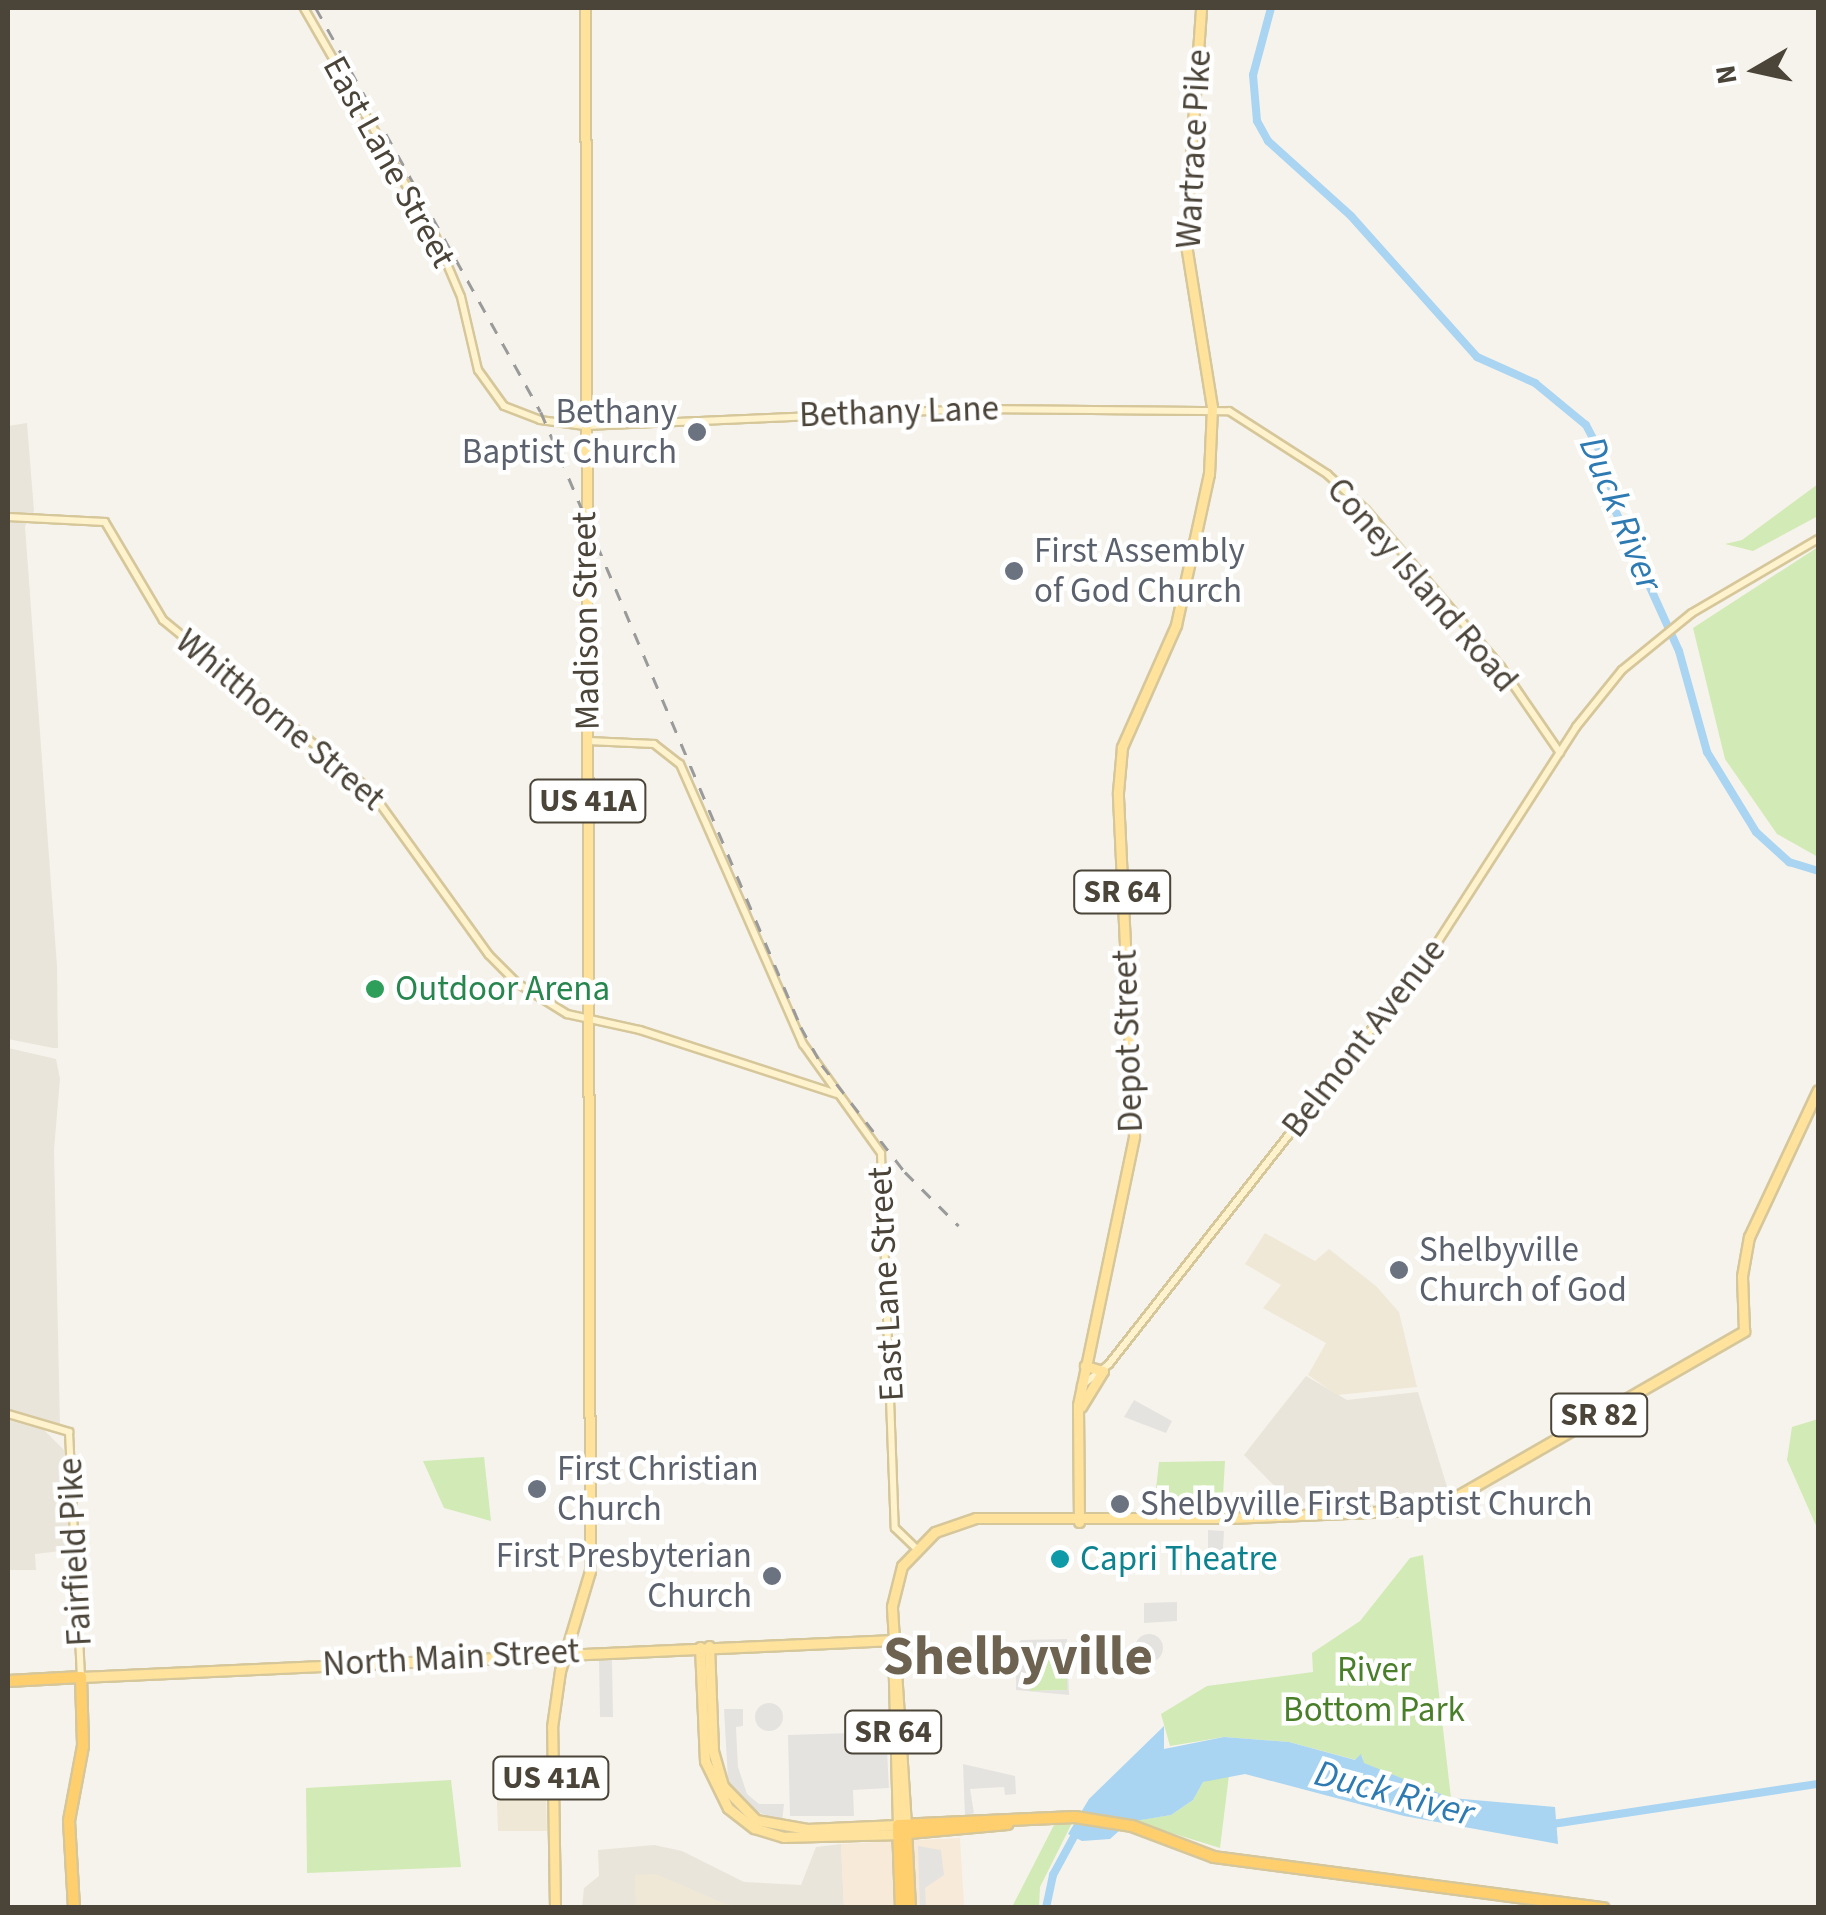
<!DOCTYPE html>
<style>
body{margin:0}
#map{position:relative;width:1826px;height:1915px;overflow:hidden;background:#f6f3ec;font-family:"Source Sans 3",sans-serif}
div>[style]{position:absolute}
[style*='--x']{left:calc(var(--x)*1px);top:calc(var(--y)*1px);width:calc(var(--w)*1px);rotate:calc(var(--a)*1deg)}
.residential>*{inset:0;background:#eae5da}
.commercial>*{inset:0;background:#f7ead8}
.education>*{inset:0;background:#efe8d6}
.green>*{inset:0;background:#d2eab5}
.parking>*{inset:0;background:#e5e3e0}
.round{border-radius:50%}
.water>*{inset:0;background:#a9d4f2}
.river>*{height:8px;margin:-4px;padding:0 4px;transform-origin:4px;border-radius:4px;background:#a9d4f2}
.roads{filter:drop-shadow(2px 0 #d6c79b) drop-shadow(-2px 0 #d6c79b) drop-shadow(0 2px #d6c79b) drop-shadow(0 -2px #d6c79b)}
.secondary>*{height:6px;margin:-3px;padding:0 3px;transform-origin:3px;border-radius:3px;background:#fff3cd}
.primary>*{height:9px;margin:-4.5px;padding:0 4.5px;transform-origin:4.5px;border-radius:4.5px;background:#ffe39c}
.highway>*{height:10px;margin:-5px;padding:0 5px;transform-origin:5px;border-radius:5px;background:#ffcf6e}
.rail>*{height:2.5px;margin-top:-1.25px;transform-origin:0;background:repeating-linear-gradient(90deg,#9a9a9a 0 12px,transparent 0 24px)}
.dots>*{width:28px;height:28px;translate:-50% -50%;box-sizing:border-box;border:5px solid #fff;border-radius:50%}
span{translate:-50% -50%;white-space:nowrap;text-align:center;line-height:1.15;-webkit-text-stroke:9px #fff;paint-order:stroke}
.shield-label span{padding:2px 8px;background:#fff;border:2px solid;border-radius:8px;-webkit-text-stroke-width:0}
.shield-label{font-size:32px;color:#4b4439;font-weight:700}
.street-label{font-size:35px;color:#4b4439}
.worship-label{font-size:35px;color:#5b616d}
.right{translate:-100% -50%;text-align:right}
.left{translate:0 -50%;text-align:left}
.leisure-label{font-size:35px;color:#27864d}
.culture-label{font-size:35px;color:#0d838f}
.park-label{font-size:35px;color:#4a7f2a}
.water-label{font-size:38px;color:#2e7ab2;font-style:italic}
.town-label{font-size:55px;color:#6e6250;font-weight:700}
.frame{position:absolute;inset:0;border:10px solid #4b4439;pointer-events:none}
.north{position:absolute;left:1706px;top:20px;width:100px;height:100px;-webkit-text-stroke:8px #fff;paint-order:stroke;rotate:261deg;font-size:28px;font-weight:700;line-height:40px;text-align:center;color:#4b4439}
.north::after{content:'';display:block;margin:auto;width:35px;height:45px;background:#4b4439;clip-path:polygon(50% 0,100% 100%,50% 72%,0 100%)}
</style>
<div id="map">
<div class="residential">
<div style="clip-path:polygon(27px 423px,34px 511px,25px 526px,57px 966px,58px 1048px,53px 1048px,8px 1039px,8px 426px)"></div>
<div style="clip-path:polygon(8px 1048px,56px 1059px,60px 1079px,54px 1150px,60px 1426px,8px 1410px)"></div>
<div style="clip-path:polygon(1306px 1376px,1347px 1400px,1418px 1392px,1448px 1490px,1407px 1500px,1291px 1503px,1244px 1455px)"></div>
<div style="clip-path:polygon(8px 1420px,44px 1430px,66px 1452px,70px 1550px,35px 1554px,36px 1570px,8px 1570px)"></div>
<div style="clip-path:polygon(841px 1844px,844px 1907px,582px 1908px,584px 1888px,599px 1876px,598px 1850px,654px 1845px,682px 1851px,744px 1882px,801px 1885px,816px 1847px)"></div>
</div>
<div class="commercial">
<div style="clip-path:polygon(960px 1838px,964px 1907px,844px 1907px,841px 1844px)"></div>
</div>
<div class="education">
<div style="clip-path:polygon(1265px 1233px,1315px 1261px,1329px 1249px,1376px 1286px,1399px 1312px,1417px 1387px,1337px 1395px,1308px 1375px,1326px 1343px,1263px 1308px,1281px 1285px,1245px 1264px)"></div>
<div style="clip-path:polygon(545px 1770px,547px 1831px,498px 1831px,496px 1773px)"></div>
<div style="clip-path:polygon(656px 1874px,723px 1903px,741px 1907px,636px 1907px,635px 1875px)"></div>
</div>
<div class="green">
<div style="clip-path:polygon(1818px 484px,1818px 516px,1753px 551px,1725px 544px,1742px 540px)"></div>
<div style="clip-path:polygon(1818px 547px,1818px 857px,1777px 834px,1725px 759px,1693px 628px)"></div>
<div style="clip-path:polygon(1818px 1419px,1818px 1530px,1787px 1460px,1792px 1427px)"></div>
<div style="clip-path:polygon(484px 1457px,491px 1521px,444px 1508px,423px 1461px)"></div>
<div style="clip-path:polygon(1225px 1461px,1222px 1512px,1148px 1515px,1146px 1490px,1156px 1489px,1159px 1462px)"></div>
<div style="clip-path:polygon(1423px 1555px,1451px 1798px,1363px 1763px,1362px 1755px,1356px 1760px,1289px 1742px,1224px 1737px,1170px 1746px,1161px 1714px,1207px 1686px,1313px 1672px,1312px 1653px,1360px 1621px,1410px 1558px)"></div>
<div style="clip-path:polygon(1067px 1654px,1068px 1690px,1030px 1691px,1029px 1655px)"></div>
<div style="clip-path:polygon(1229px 1775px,1220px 1848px,1133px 1821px,1171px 1815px,1193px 1800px,1203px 1782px)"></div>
<div style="clip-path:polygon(451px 1780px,461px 1867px,307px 1873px,306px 1788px)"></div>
<div style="clip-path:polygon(1072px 1823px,1040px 1887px,1039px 1907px,1012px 1907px,1054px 1825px)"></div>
</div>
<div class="parking">
<div style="clip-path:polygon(1134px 1400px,1172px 1421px,1166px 1433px,1124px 1417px)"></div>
<div style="clip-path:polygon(1208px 1530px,1224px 1531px,1222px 1565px,1199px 1566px,1201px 1554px,1208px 1554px)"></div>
<div style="clip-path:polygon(1177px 1602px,1177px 1621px,1144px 1623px,1144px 1603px)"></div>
<div class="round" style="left:1135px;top:1634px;width:28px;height:28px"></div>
<div style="clip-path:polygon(evenodd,1067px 1639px,1069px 1695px,1016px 1690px,1016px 1646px,1021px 1640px,1067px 1639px,1031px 1653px,1067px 1654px,1067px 1690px,1030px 1691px,1031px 1653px)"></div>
<div style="clip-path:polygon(612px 1660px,613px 1717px,600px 1717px,599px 1661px)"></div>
<div class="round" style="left:755px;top:1703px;width:28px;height:28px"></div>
<div style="clip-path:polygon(724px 1709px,743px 1709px,743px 1726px,736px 1727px,738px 1767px,747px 1794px,759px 1804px,784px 1804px,782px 1822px,751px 1809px,728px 1781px)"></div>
<div style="clip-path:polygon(886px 1732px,889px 1788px,853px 1790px,854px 1816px,790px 1816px,788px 1735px)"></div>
<div style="clip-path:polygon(963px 1764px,1015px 1776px,1016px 1794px,1005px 1795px,1004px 1787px,970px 1789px,974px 1813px,965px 1816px)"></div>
<div style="clip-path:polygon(918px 1846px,941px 1850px,944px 1875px,925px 1888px,926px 1906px,920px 1908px)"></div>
</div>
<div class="water">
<div style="clip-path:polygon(1164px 1726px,1164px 1749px,1224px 1737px,1289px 1742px,1355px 1760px,1361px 1754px,1364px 1763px,1451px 1798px,1555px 1807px,1558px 1844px,1404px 1816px,1245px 1774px,1203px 1782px,1193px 1800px,1171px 1815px,1129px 1822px,1110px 1839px,1082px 1841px,1068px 1834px,1089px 1799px)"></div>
</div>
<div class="river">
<div style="--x:1271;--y:8;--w:69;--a:105"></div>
<div style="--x:1253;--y:75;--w:46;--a:85"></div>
<div style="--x:1257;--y:121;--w:23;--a:61"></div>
<div style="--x:1268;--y:141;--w:112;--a:42.1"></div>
<div style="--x:1351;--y:216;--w:189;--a:48.2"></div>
<div style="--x:1477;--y:357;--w:64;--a:24.1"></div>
<div style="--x:1535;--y:383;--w:66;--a:39.5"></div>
<div style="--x:1586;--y:425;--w:45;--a:62.3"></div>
<div style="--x:1607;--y:465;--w:46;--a:79.9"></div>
<div style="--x:1615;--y:510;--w:155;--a:65.6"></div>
<div style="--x:1679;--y:651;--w:105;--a:74.5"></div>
<div style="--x:1707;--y:752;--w:94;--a:58.5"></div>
<div style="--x:1756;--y:832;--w:45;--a:42.3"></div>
<div style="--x:1789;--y:862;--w:30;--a:17"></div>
<div style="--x:1546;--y:1825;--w:275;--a:-8.6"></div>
<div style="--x:1046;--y:1908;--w:34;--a:-78"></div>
<div style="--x:1053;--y:1875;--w:50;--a:-61.4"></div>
</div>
<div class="roads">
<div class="secondary">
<div style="--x:304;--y:8;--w:265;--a:60.1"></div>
<div style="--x:436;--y:238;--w:64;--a:67"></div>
<div style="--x:461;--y:297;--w:75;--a:76.9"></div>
<div style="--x:478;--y:370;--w:44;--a:54.2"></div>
<div style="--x:504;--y:406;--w:39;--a:21"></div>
<div style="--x:540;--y:420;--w:45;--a:7.6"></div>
<div style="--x:585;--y:426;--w:391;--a:-2.5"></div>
<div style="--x:976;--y:409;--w:253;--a:0.5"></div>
<div style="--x:1229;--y:411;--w:117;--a:32.7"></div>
<div style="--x:1327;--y:474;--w:53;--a:42.7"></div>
<div style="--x:1366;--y:510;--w:207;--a:49.3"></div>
<div style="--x:1501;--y:667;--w:104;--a:55.5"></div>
<div style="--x:8;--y:517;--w:97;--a:3"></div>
<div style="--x:105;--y:522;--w:114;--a:59.4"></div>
<div style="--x:163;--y:620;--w:268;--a:39.4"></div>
<div style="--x:370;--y:790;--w:203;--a:54.2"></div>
<div style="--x:489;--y:955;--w:40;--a:45"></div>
<div style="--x:517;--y:983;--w:59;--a:31.8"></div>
<div style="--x:567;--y:1014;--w:75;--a:12.4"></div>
<div style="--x:640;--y:1030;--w:207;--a:18"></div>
<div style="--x:588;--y:741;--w:66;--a:2.6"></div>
<div style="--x:654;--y:744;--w:33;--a:38"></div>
<div style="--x:680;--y:764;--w:306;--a:66.3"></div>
<div style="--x:803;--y:1044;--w:134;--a:54.4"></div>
<div style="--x:881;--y:1153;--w:375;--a:87.9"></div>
<div style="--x:895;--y:1528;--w:29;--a:44"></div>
<div style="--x:1081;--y:1386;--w:36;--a:-38"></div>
<div style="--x:1109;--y:1364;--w:514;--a:-51.88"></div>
<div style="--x:1426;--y:960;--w:277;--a:-57.2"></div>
<div style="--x:1576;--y:727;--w:73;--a:-51.1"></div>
<div style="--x:1622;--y:670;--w:90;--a:-39.2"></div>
<div style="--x:1692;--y:613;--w:146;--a:-30.4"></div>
<div style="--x:8;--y:1414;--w:64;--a:16.4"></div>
<div style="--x:69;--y:1432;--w:245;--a:87.2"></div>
</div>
<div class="primary">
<div style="--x:1081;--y:1407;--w:42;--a:-58.6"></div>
<div style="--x:1103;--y:1371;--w:19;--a:-164"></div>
<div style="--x:1079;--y:1522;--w:117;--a:-90.5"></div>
<div style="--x:1078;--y:1405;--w:275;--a:-78.2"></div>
<div style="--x:1134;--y:1136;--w:344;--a:-92.7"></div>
<div style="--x:1118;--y:792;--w:45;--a:-84.9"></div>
<div style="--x:1122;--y:747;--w:133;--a:-66.1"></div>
<div style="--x:1176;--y:625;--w:155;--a:-77.7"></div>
<div style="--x:1209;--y:474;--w:67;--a:-87.4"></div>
<div style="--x:1212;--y:407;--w:171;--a:-99.1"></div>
<div style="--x:1185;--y:238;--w:231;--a:-86"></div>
<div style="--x:709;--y:1646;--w:105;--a:87.8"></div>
<div style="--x:713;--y:1751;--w:36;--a:74"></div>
<div style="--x:723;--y:1786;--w:47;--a:45.9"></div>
<div style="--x:756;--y:1820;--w:52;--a:10"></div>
<div style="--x:807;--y:1829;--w:91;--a:-2.5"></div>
<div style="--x:898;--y:1825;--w:182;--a:-91.6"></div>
<div style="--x:700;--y:1647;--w:114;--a:87.5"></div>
<div style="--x:705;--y:1761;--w:52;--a:63.9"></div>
<div style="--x:728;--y:1808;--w:33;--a:38"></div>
<div style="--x:754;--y:1828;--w:31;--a:17"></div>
<div style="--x:784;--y:1837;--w:114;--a:-1.5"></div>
<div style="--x:81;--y:1677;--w:814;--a:-2.61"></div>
<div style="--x:906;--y:1825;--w:219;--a:-93.7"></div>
<div style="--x:892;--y:1606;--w:41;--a:-76"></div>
<div style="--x:902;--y:1566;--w:47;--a:-45.9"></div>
<div style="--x:935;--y:1532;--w:43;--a:-18.9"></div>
<div style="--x:976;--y:1518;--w:254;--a:0"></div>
<div style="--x:1230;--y:1518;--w:165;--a:-2.4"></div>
<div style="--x:1395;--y:1511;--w:60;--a:-12.4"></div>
<div style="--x:1454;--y:1498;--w:335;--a:-29.9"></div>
<div style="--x:1744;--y:1331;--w:55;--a:-92.1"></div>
<div style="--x:1742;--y:1276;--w:40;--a:-80"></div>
<div style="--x:1749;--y:1237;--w:162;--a:-64.9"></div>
<div style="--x:555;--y:1908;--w:181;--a:-90.9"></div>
<div style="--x:552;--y:1727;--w:57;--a:-81.9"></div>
<div style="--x:560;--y:1671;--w:104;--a:-73.3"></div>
<div style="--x:590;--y:1571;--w:1563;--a:-90.18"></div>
</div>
<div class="highway">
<div style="--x:8;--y:1681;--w:73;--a:-3.1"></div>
<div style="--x:81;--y:1677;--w:69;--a:88.3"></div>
<div style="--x:83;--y:1746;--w:76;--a:100.6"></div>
<div style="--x:69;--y:1821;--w:87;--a:86.7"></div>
<div style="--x:906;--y:1829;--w:79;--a:87.1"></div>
<div style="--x:898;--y:1834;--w:110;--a:-5.2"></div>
<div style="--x:901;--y:1908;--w:83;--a:-92.1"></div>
<div style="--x:898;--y:1825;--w:177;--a:-2.6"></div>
<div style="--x:1075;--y:1817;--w:58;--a:9"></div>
<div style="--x:1132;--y:1826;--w:88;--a:20.7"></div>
<div style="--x:1214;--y:1857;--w:393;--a:7.5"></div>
</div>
</div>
<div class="rail">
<div style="--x:316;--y:8;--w:462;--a:60.9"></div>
<div style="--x:541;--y:412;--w:668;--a:67.08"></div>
<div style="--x:801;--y:1027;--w:43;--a:61.1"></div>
<div style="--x:822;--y:1065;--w:135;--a:52.2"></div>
<div style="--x:905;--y:1172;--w:76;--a:45"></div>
</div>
<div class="dots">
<div style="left:697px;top:432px;background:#6b7280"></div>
<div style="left:1014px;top:571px;background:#6b7280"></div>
<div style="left:375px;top:989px;background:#2e9e5b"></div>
<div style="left:1399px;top:1270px;background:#6b7280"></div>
<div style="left:537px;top:1489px;background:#6b7280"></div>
<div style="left:1120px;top:1504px;background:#6b7280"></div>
<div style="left:1060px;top:1559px;background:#0f9aa8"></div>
<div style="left:772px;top:1576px;background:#6b7280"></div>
</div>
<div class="shield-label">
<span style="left:588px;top:801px">US 41A</span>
<span style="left:1122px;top:892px">SR 64</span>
<span style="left:1599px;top:1415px">SR 82</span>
<span style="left:893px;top:1732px">SR 64</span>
<span style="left:551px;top:1778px">US 41A</span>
</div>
<div class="street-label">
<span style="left:1194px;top:149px;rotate:-87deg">Wartrace Pike</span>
<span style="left:389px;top:162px;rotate:61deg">East Lane Street</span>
<span style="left:899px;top:412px;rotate:-2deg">Bethany Lane</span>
<span style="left:1422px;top:585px;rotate:49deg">Coney Island Road</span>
<span style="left:586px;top:621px;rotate:-91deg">Madison Street</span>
<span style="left:280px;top:720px;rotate:40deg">Whitthorne Street</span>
<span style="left:1364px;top:1038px;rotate:-52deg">Belmont Avenue</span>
<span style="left:1128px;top:1041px;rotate:-92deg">Depot Street</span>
<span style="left:886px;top:1284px;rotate:-93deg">East Lane Street</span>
<span style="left:75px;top:1552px;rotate:-93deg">Fairfield Pike</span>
<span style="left:451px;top:1658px;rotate:-3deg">North Main Street</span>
</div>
<div class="worship-label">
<span class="right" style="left:677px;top:432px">Bethany<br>Baptist Church</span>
<span class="left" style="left:1034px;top:571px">First Assembly<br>of God Church</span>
<span class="left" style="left:1419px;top:1270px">Shelbyville<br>Church of God</span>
<span class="left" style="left:557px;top:1489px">First Christian<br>Church</span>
<span class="left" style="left:1140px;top:1504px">Shelbyville First Baptist Church</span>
<span class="right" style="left:752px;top:1576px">First Presbyterian<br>Church</span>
</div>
<div class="leisure-label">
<span class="left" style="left:395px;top:989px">Outdoor Arena</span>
</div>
<div class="culture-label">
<span class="left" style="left:1080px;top:1559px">Capri Theatre</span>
</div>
<div class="park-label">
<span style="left:1374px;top:1690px">River<br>Bottom Park</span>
</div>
<div class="water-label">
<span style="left:1620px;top:514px;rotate:68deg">Duck River</span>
<span style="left:1394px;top:1794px;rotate:15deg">Duck River</span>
</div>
<div class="town-label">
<span style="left:1018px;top:1658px">Shelbyville</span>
</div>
<div class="frame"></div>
<div class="north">N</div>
</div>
